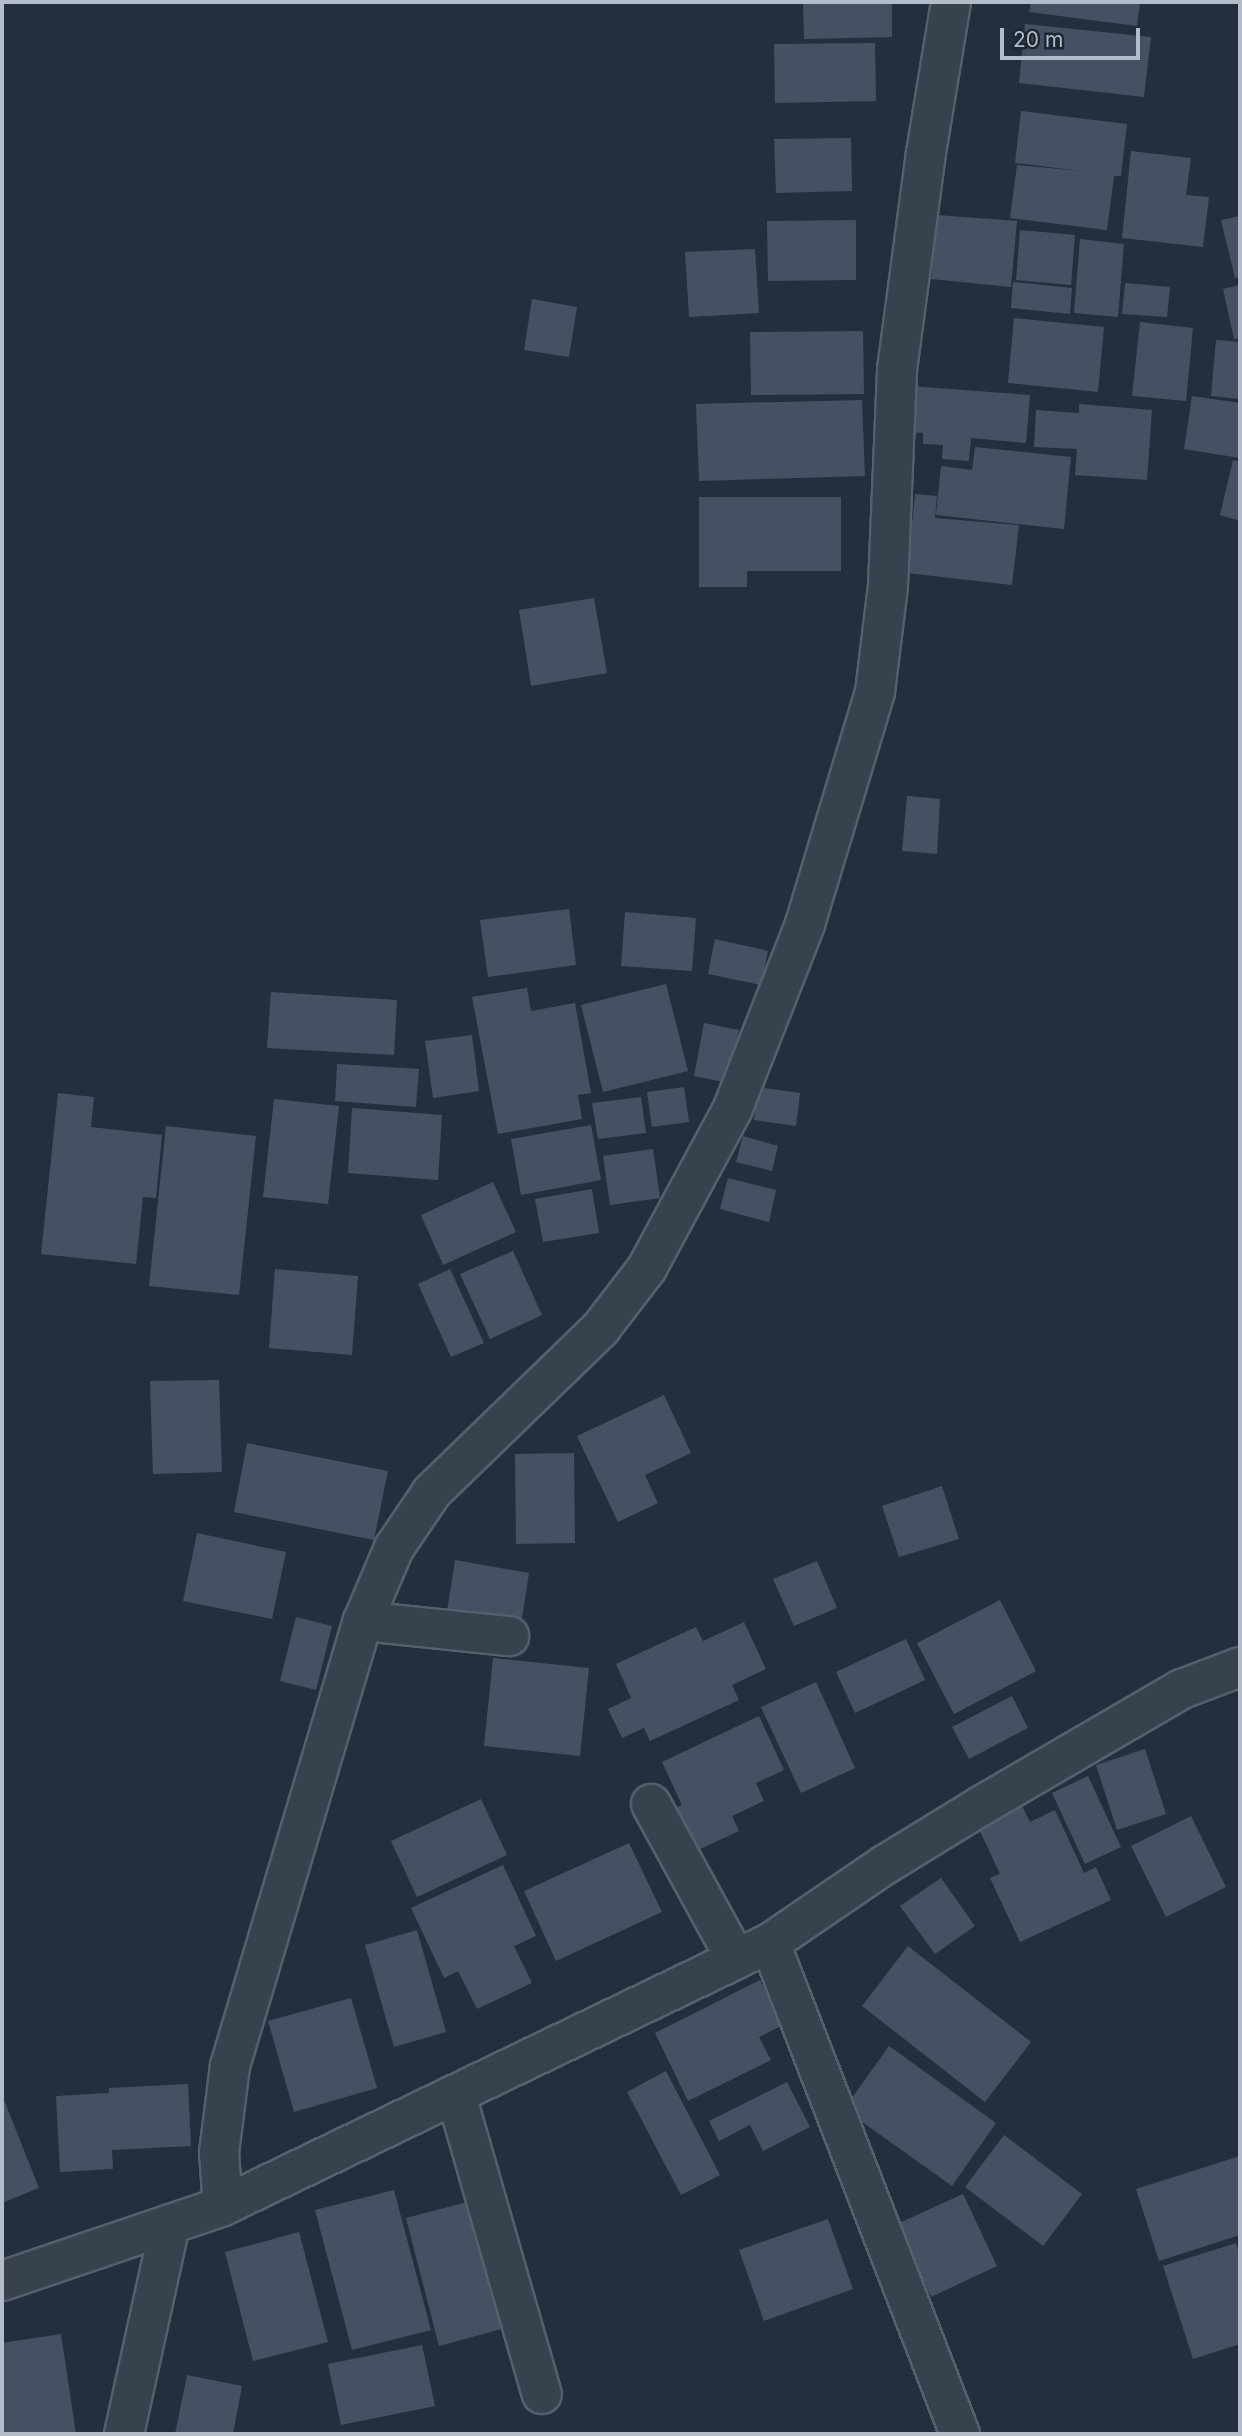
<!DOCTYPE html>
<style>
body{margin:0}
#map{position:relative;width:1242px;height:2436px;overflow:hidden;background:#242f3e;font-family:Inter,sans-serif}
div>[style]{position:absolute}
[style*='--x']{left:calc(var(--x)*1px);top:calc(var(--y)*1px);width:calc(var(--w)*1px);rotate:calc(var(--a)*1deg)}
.building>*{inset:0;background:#455162}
.roads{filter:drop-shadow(2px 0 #565f6c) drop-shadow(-2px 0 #565f6c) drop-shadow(0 2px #565f6c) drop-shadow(0 -2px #565f6c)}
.minor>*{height:38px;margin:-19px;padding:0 19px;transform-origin:19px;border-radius:19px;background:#38414e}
span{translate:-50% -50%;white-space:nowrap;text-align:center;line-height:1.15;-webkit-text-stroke:5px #1d2633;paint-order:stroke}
.frame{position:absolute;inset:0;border:4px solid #b4bcc9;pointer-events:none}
.scale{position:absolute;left:1000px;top:28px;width:140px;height:32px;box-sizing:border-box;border:4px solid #b4bcc9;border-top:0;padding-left:9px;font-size:21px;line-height:24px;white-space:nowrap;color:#b4bcc9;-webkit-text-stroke:5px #1d2633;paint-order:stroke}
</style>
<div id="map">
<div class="building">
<div style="clip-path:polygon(803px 2px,892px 2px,892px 37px,804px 39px)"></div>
<div style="clip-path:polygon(1031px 2px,1140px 2px,1137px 26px,1029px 12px)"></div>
<div style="clip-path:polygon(1025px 24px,1151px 37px,1144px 97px,1019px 83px)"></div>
<div style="clip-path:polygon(875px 43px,876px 101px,775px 103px,774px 44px)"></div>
<div style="clip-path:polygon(1021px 111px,1127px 124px,1121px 176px,1114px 176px,1107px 230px,1010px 218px,1017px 165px,1081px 171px,1015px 163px)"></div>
<div style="clip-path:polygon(851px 138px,852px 191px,776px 193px,774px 139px)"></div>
<div style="clip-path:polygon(1131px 151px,1191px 158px,1186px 195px,1209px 197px,1203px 247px,1122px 238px)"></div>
<div style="clip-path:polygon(937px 215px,1017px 221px,1011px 287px,931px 279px)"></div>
<div style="clip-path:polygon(1240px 216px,1240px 277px,1235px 278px,1221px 220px)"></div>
<div style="clip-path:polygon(856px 220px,856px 280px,768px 281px,767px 221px)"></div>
<div style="clip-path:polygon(1020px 230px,1075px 235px,1071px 285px,1016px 280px)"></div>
<div style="clip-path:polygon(1080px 239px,1124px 244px,1118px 317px,1074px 313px)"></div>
<div style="clip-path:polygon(755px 249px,759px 313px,689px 317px,685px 252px)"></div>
<div style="clip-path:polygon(1013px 282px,1072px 288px,1070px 314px,1011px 308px)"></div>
<div style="clip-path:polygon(1125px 283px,1170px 287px,1167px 317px,1122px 314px)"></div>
<div style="clip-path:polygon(1240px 285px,1240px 338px,1234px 339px,1223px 289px)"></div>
<div style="clip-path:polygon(532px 299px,577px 307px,569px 357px,524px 350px)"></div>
<div style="clip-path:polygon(1014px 318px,1104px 327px,1098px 392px,1008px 383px)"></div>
<div style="clip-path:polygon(1140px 322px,1193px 328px,1186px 401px,1132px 396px)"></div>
<div style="clip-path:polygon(863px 331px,864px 394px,751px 395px,750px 332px)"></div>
<div style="clip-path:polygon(1216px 340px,1240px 342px,1240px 399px,1211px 396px)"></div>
<div style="clip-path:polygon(909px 386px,1030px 395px,1026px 443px,971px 438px,969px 461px,942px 459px,943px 445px,923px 444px,923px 433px,906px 432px)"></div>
<div style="clip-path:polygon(1192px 396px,1240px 403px,1240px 458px,1184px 449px)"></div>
<div style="clip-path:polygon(862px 400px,865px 476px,699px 481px,696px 404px)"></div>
<div style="clip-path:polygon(1079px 404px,1152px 410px,1147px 480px,1075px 475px,1077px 449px,1034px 447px,1036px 410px,1079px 413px)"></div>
<div style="clip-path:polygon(975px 447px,1071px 457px,1064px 529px,936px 515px,941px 466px,972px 470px)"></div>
<div style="clip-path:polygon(1233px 460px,1240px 462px,1240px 521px,1220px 515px)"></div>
<div style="clip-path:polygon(915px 494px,937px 496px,935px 518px,1019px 525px,1012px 585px,907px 573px)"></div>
<div style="clip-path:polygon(699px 497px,841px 497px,841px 571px,747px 571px,747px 587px,699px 587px)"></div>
<div style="clip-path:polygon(594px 598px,607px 673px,531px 686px,519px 610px)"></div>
<div style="clip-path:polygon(907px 796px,940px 799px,937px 854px,902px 851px)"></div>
<div style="clip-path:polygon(569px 909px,576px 965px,488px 977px,480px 920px)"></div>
<div style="clip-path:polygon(625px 912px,696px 918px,692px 971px,621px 966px)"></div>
<div style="clip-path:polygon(715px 939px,768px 951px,761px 985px,708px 974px)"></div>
<div style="clip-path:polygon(666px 984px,688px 1071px,603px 1092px,581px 1005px)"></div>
<div style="clip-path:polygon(527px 988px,531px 1011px,575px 1003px,591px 1093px,578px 1095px,582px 1119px,498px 1134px,472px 997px)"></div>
<div style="clip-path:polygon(271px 992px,397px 1000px,394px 1055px,267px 1048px)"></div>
<div style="clip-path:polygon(704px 1023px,739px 1030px,729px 1083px,694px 1076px)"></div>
<div style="clip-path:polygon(472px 1035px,479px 1091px,433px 1098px,425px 1041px)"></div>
<div style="clip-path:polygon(337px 1064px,419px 1069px,416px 1107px,335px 1101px)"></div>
<div style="clip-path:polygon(684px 1087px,689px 1122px,652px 1127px,647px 1092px)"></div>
<div style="clip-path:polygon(757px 1087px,800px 1093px,796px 1126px,754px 1120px)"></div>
<div style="clip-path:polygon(58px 1093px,94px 1097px,91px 1127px,162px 1135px,156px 1198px,143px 1197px,136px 1264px,41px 1254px)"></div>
<div style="clip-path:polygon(641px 1097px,646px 1133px,598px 1139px,592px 1103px)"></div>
<div style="clip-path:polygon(274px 1099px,339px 1106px,328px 1204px,263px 1197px)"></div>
<div style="clip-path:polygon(352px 1108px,442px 1115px,438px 1180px,348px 1173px)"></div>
<div style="clip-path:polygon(591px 1125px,601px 1180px,521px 1195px,511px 1139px)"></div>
<div style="clip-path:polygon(166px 1126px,256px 1136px,239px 1295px,149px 1286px)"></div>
<div style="clip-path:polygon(743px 1136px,778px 1146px,772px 1171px,736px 1162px)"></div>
<div style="clip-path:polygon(653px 1149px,660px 1198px,610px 1205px,603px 1156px)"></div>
<div style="clip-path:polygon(728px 1178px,776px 1190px,769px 1222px,720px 1209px)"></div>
<div style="clip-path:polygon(493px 1182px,516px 1232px,443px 1265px,421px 1215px)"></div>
<div style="clip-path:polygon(592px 1189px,599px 1233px,543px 1242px,535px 1199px)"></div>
<div style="clip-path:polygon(513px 1251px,542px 1315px,490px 1339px,460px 1274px)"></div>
<div style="clip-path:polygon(275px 1269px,358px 1276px,352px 1355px,269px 1348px)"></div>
<div style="clip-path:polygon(450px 1269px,484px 1343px,451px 1357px,418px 1284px)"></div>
<div style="clip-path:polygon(219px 1380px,222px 1472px,153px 1474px,150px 1381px)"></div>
<div style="clip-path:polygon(664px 1395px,691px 1453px,645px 1475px,658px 1503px,618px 1522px,577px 1436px)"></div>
<div style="clip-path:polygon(247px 1443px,388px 1471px,374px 1540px,234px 1512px)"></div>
<div style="clip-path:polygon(574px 1453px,575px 1543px,516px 1544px,515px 1454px)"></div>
<div style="clip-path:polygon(942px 1486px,959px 1539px,899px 1557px,882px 1506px)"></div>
<div style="clip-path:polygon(197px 1533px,286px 1552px,272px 1619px,183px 1601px)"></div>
<div style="clip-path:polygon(455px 1560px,529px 1573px,521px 1625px,447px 1612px)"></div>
<div style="clip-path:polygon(817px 1561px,837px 1608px,794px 1626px,773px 1579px)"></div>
<div style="clip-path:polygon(1000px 1600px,1036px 1671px,954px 1714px,917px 1643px)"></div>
<div style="clip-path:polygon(296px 1617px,332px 1626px,316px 1690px,280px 1681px)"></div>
<div style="clip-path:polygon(744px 1622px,766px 1669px,732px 1685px,739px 1700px,650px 1741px,644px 1728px,622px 1738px,608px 1709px,631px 1698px,616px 1664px,696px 1627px,703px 1641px)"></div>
<div style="clip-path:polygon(906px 1639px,925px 1680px,855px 1713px,836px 1672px)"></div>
<div style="clip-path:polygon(493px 1658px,589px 1668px,580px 1756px,484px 1746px)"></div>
<div style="clip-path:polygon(816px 1682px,855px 1768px,801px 1793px,761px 1707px)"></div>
<div style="clip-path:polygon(1012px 1696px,1028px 1728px,969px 1759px,952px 1727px)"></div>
<div style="clip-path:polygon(759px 1716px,784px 1770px,756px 1783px,764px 1801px,732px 1816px,739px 1831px,687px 1855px,667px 1812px,682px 1805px,662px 1762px)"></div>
<div style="clip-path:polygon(1145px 1749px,1166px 1814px,1117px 1830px,1096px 1765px)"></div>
<div style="clip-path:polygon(1088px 1776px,1121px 1847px,1085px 1864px,1052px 1793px)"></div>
<div style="clip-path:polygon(481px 1799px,507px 1855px,417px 1897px,391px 1841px)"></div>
<div style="clip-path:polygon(1021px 1804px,1030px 1822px,1055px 1810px,1084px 1873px,1096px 1867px,1111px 1900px,1020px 1942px,990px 1878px,1000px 1874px,977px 1825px)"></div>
<div style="clip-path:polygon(1191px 1816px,1226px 1887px,1166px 1917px,1131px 1846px)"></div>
<div style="clip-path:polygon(629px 1843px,662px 1912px,556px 1961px,524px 1891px)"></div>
<div style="clip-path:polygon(503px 1865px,536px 1936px,514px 1946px,532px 1983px,477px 2009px,458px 1971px,444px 1978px,411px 1908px)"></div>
<div style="clip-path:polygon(941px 1878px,975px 1926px,935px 1954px,900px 1906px)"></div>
<div style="clip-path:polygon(417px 1930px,446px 2032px,394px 2047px,365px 1945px)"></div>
<div style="clip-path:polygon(908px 1946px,1031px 2042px,985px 2102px,862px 2006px)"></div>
<div style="clip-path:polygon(760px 1980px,783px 2025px,759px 2037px,771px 2060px,688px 2101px,655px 2033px)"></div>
<div style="clip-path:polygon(351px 1998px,377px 2088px,294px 2112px,268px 2021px)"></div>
<div style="clip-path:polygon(889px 2046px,996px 2123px,952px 2186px,844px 2109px)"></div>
<div style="clip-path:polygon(666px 2071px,720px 2175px,681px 2195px,627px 2092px)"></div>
<div style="clip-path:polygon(787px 2082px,810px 2127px,763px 2151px,750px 2125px,719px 2141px,709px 2121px)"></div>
<div style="clip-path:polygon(188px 2084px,191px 2146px,112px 2150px,113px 2169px,60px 2172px,56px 2096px,109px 2093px,109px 2088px)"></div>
<div style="clip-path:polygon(2px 2095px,39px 2188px,2px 2203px)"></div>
<div style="clip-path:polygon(1004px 2135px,1082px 2194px,1043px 2246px,965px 2187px)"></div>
<div style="clip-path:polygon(1240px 2156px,1240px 2235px,1159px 2261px,1136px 2189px)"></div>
<div style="clip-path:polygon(394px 2190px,431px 2330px,352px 2350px,315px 2210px)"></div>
<div style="clip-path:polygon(963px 2194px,997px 2266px,931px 2297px,897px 2224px)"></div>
<div style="clip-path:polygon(471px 2201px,505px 2328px,439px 2346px,406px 2218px)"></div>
<div style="clip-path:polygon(828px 2219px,853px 2289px,764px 2321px,739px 2250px)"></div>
<div style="clip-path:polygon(299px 2232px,328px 2342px,253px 2361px,225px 2252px)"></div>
<div style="clip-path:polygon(1236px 2243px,1240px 2258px,1240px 2344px,1193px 2359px,1163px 2266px)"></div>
<div style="clip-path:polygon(61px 2334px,76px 2434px,2px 2434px,2px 2343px)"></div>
<div style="clip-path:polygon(422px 2345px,435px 2406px,341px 2425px,328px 2364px)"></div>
<div style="clip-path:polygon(187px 2375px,242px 2386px,233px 2434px,175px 2434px)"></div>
</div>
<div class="roads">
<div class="minor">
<div style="--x:363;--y:1621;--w:147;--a:5.9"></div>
<div style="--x:651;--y:1804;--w:177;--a:61.3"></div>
<div style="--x:770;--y:1943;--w:526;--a:68.85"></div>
<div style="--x:456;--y:2095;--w:311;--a:74"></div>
<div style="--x:223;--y:2206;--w:53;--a:-94.3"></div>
<div style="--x:219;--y:2153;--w:88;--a:-82.8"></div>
<div style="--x:230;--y:2066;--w:464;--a:-73.4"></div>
<div style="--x:363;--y:1621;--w:79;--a:-67"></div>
<div style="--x:394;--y:1548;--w:68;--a:-55.8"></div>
<div style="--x:432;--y:1492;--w:235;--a:-44.1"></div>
<div style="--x:601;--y:1328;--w:76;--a:-52.5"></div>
<div style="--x:647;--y:1268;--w:182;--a:-61.7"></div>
<div style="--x:733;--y:1108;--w:198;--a:-68.6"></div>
<div style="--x:805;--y:924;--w:242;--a:-73.2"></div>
<div style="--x:875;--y:692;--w:107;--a:-83"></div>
<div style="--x:888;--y:586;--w:216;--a:-87.6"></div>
<div style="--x:897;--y:370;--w:219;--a:-82.4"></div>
<div style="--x:926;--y:153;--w:153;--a:-80.6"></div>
<div style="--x:2;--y:2281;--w:233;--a:-18.7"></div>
<div style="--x:223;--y:2206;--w:607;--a:-25.68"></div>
<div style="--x:770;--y:1943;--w:140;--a:-34.3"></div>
<div style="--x:886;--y:1864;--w:109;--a:-31.5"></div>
<div style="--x:979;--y:1807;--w:235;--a:-30.2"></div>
<div style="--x:1182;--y:1689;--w:62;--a:-20.8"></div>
<div style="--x:124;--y:2434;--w:215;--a:-77.6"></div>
</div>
</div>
<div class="frame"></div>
<div class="scale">20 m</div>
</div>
